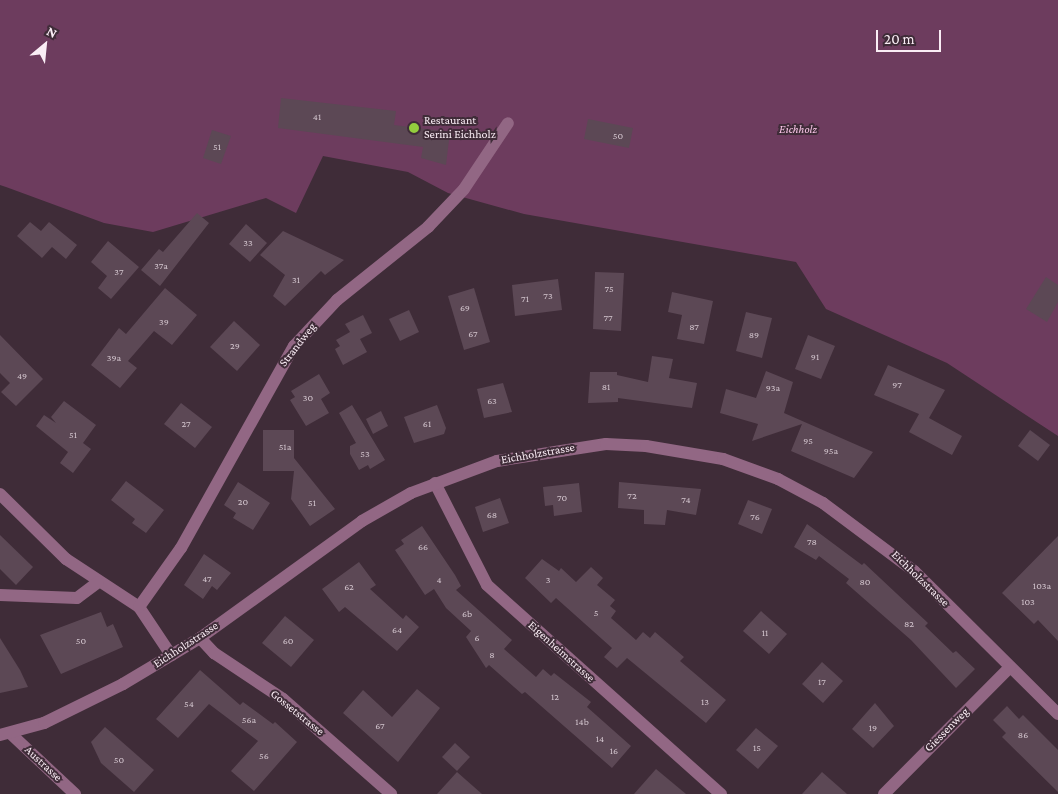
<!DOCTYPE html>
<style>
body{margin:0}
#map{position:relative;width:1058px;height:794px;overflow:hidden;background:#3f2c38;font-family:"Crimson Pro",serif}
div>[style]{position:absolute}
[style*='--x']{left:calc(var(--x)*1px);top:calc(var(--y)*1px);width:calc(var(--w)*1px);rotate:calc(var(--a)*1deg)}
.green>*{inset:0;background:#6d3c5e}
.building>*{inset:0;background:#5c4855}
.minor>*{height:12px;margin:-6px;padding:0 6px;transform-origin:6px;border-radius:6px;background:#926784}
.dots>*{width:14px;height:14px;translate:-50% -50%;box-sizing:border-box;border:2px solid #3f2c38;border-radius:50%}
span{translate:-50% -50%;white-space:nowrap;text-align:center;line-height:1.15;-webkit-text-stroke:4px #3f2c38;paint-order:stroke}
.number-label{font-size:10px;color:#d2c4cd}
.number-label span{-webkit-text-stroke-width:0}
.poi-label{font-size:12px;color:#faedf5}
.left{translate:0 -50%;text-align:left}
.park-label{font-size:12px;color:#fbc7e9;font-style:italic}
.street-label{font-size:12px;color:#faedf5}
.north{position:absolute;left:20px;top:20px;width:50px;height:50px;-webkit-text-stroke:4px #3f2c38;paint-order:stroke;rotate:28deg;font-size:14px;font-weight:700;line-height:20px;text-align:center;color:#faedf5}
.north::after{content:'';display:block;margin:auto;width:18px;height:22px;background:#faedf5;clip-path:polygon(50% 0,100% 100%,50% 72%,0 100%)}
.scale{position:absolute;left:876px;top:30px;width:65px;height:22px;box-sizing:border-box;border:2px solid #faedf5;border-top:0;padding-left:6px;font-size:15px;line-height:18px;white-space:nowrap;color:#faedf5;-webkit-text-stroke:4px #3f2c38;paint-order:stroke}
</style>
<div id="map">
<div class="green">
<div style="clip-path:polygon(0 0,1058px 0,1058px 436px,947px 363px,826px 309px,796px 262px,524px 214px,448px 193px,408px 172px,323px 156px,296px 213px,266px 198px,153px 232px,104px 223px,6px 187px,0 185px)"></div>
</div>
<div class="building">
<div style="clip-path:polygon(281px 98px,396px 111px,394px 125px,450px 132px,446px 165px,421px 158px,423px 147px,278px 128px)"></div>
<div style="clip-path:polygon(588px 119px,633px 128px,629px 148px,584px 139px)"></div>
<div style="clip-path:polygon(212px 130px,231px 136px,221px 164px,203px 158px)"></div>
<div style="clip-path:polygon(197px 213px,209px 223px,160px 286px,141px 270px,159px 249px,163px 252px)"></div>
<div style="clip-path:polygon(30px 222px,41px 231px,49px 222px,77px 245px,66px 259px,52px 247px,42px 258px,17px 236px)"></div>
<div style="clip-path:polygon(246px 224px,267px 243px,250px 262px,229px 244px)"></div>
<div style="clip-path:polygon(283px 231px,344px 260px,325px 275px,321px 271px,285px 306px,273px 296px,285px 275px,260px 255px)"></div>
<div style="clip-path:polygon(108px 241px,139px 267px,111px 299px,98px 288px,107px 276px,91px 262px)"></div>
<div style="clip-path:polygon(595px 272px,624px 273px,621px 331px,593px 329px)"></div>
<div style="clip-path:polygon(1046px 277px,1058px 285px,1058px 302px,1047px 322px,1026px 309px)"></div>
<div style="clip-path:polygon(558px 279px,562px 310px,515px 316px,512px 285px)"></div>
<div style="clip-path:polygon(165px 288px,197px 315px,172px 345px,154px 331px,128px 361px,137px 368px,120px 388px,91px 365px,119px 328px,126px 334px)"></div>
<div style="clip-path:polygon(474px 288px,490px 342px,464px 350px,448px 296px)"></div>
<div style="clip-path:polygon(672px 292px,713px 301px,704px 344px,677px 339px,682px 315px,668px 312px)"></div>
<div style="clip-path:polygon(409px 310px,419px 332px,400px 341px,389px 319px)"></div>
<div style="clip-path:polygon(746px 312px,772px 318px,762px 358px,736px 351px)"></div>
<div style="clip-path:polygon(363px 315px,372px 333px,360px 339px,367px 352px,343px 365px,335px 349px,340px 346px,336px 340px,350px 332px,345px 324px)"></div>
<div style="clip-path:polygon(234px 321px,260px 345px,237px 371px,210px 347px)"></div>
<div style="clip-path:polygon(0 335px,43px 379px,16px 406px,1px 392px,10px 383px,0 373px)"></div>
<div style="clip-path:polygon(808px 335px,835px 346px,821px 379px,795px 369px)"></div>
<div style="clip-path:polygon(652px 356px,673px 359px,669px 378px,697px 383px,692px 408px,618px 398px,618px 402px,588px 403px,590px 372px,617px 372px,617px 375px,648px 382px)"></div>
<div style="clip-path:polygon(888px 365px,945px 390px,929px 418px,962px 436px,952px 455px,909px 432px,919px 414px,874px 395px)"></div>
<div style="clip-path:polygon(766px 371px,793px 382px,784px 413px,873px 452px,854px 478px,791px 451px,802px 424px,752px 441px,758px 424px,720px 413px,726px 389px,756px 398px)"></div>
<div style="clip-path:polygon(319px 374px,330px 393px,321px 399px,329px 413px,306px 426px,290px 400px,295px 397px,291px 391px)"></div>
<div style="clip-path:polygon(503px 383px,512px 412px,484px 418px,477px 389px)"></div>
<div style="clip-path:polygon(64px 401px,96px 425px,83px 443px,91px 449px,73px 473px,60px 463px,68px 452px,36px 426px,44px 415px,56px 423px,51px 417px)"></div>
<div style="clip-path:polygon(181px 403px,212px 427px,195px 448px,164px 424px)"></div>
<div style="clip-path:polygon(352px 405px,385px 460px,370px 469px,368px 465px,359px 470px,350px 454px,350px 446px,356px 443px,339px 413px)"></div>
<div style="clip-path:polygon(437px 405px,446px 428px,444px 434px,414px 443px,404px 417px)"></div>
<div style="clip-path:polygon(381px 411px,388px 426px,373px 434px,366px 419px)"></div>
<div style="clip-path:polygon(263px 430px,294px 430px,294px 458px,335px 509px,310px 526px,291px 499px,294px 471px,263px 471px)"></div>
<div style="clip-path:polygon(1030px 430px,1050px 445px,1038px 461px,1018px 446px)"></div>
<div style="clip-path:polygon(126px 481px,164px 510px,146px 533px,132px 523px,135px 519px,111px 500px)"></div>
<div style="clip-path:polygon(238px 482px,270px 503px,253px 530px,233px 518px,236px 513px,224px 505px)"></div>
<div style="clip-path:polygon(619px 482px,701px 489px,696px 515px,667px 510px,665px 525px,644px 524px,644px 510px,618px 508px)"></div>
<div style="clip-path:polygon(579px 483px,582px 512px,554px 516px,553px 505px,545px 506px,543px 487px)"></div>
<div style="clip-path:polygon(500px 498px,509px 523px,483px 532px,475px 507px)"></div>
<div style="clip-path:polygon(748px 500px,772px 509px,762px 534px,738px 524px)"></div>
<div style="clip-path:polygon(807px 524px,862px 565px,864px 563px,928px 623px,925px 626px,953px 653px,956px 651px,975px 669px,956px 688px,911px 640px,846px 583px,849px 579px,819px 556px,816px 560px,794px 547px)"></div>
<div style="clip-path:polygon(422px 526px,455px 575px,461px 586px,456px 590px,512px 640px,504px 649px,536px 677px,543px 669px,551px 676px,554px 673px,591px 702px,587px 707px,631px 746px,612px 768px,525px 692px,522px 694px,489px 665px,486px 668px,466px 637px,471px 631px,446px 608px,434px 589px,425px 595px,395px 550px,404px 544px,401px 540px)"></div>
<div style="clip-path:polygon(0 535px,33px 567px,16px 585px,0 569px)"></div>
<div style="clip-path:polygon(1058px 536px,1058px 641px,1038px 620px,1034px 624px,1002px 593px)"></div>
<div style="clip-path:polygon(204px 554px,231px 573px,217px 590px,212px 586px,203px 599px,184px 585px)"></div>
<div style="clip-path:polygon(542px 559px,559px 571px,561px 568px,576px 582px,591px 567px,603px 578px,597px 585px,615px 600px,610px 606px,616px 611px,611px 618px,636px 640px,643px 632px,650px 638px,655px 632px,684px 657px,680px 661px,726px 700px,706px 723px,627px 658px,617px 668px,604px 657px,612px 648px,556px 598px,551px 603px,525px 578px)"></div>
<div style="clip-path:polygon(359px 562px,376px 585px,370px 589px,403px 619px,406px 615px,419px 627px,397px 651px,345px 607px,339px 612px,322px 589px)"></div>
<div style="clip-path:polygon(761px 611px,787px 634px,769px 654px,743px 631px)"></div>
<div style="clip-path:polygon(101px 612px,107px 627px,113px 624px,123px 647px,61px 674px,40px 635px)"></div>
<div style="clip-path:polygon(285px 616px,314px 640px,291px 667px,262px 643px)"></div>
<div style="clip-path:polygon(0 638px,20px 670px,28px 687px,0 693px)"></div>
<div style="clip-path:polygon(822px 662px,843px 681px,823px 703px,802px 684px)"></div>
<div style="clip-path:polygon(200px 670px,240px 705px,243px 702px,273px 724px,275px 722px,297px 742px,254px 791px,231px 771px,258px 741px,209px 704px,178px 738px,156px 719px)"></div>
<div style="clip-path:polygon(417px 689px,440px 708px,398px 762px,343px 713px,363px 690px,392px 717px)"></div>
<div style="clip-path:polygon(875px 703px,894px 726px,873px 748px,852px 729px)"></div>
<div style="clip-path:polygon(1007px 706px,1019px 719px,1023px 715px,1058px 750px,1058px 792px,1002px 737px,1006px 733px,993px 720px)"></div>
<div style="clip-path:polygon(105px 727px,154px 770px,134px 792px,101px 763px,91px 742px)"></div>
<div style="clip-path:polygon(756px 728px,778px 746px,758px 769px,736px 750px)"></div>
<div style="clip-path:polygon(455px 743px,470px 757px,457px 771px,442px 757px)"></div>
<div style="clip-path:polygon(656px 769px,686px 794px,634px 794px)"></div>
<div style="clip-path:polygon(457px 772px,482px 794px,437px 794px)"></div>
<div style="clip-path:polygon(822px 772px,847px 794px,802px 794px)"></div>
</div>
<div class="minor">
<div style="--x:435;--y:483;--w:114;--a:63"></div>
<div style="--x:487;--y:585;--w:314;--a:41.8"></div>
<div style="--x:0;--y:494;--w:93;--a:44.6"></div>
<div style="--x:66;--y:559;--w:87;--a:33.3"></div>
<div style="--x:139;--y:607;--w:58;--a:56.3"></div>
<div style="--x:0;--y:595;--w:77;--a:2.2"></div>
<div style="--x:77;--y:598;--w:26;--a:-37"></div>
<div style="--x:139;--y:607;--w:72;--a:-54.6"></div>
<div style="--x:181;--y:548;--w:231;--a:-60.8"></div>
<div style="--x:294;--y:346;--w:63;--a:-46.9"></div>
<div style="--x:337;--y:300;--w:117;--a:-38.7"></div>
<div style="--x:428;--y:227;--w:52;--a:-46.5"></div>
<div style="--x:464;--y:189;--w:79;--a:-56.3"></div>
<div style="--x:200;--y:638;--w:21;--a:47"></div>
<div style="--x:214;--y:653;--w:83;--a:33.7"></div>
<div style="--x:283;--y:699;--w:144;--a:41.3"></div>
<div style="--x:11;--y:734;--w:88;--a:43.2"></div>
<div style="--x:0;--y:735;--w:46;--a:-15.3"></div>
<div style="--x:44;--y:723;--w:88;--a:-26.3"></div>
<div style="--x:123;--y:684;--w:90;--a:-30.9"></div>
<div style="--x:200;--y:638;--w:200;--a:-35.8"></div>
<div style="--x:362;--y:521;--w:56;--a:-29.7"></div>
<div style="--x:411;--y:493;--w:92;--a:-20.4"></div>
<div style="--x:497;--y:461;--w:110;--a:-8.9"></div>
<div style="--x:606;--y:444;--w:40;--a:2.9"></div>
<div style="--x:646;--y:446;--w:78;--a:9.6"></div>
<div style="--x:723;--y:459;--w:59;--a:20"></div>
<div style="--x:778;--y:479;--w:51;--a:28.1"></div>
<div style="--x:823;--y:503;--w:114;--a:36.8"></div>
<div style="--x:914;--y:571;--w:203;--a:44.8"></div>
<div style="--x:884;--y:794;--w:179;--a:-45.2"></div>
</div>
<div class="dots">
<div style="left:414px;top:128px;background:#93cd3e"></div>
</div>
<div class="number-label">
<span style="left:317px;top:117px">41</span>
<span style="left:618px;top:136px">50</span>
<span style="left:217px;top:147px">51</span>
<span style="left:248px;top:243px">33</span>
<span style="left:161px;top:266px">37a</span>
<span style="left:119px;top:272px">37</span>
<span style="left:296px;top:280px">31</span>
<span style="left:609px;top:289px">75</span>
<span style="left:548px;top:296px">73</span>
<span style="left:525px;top:299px">71</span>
<span style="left:465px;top:308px">69</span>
<span style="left:608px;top:318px">77</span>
<span style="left:164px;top:322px">39</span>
<span style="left:694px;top:327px">87</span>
<span style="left:473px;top:334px">67</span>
<span style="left:754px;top:335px">89</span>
<span style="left:235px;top:346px">29</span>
<span style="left:815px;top:357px">91</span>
<span style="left:114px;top:358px">39a</span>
<span style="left:22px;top:376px">49</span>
<span style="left:897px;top:385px">97</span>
<span style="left:606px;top:387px">81</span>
<span style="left:773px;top:388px">93a</span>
<span style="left:308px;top:398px">30</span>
<span style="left:492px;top:401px">63</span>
<span style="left:186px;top:424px">27</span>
<span style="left:427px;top:424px">61</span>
<span style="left:73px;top:435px">51</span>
<span style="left:808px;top:441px">95</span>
<span style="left:285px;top:447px">51a</span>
<span style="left:831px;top:451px">95a</span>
<span style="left:365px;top:454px">53</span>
<span style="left:632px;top:496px">72</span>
<span style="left:562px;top:498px">70</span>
<span style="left:686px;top:500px">74</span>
<span style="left:243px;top:502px">20</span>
<span style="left:312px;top:503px">51</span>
<span style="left:492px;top:515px">68</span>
<span style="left:755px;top:517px">76</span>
<span style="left:812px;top:542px">78</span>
<span style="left:423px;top:547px">66</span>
<span style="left:207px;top:579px">47</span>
<span style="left:439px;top:580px">4</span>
<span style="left:548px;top:580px">3</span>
<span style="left:865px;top:582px">80</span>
<span style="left:1042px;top:586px">103a</span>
<span style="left:349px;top:587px">62</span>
<span style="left:1028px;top:602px">103</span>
<span style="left:596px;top:613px">5</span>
<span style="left:467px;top:614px">6b</span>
<span style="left:909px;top:624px">82</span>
<span style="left:397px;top:630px">64</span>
<span style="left:765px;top:633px">11</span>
<span style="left:477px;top:638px">6</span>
<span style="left:81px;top:641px">50</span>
<span style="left:288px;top:641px">60</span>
<span style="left:492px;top:655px">8</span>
<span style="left:822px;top:682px">17</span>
<span style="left:555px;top:697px">12</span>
<span style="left:705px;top:702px">13</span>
<span style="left:189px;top:704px">54</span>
<span style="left:249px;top:720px">56a</span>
<span style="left:582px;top:722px">14b</span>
<span style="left:380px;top:726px">67</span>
<span style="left:873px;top:728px">19</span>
<span style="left:1023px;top:735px">86</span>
<span style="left:600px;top:739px">14</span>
<span style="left:757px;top:748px">15</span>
<span style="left:614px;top:751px">16</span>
<span style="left:264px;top:756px">56</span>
<span style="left:119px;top:760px">50</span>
</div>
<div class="poi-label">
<span class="left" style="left:424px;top:128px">Restaurant<br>Serini Eichholz</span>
</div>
<div class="park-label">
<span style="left:798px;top:130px">Eichholz</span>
</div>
<div class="street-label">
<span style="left:298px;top:345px;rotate:-52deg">Strandweg</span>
<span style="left:538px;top:454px;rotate:-10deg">Eichholzstrasse</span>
<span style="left:920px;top:579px;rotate:44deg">Eichholzstrasse</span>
<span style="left:186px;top:645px;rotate:-33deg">Eichholzstrasse</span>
<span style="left:561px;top:652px;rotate:42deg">Eigenheimstrasse</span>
<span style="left:297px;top:713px;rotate:39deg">Gossetstrasse</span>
<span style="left:947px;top:730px;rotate:-45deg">Giessenweg</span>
<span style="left:43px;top:764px;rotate:43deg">Austrasse</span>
</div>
<div class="north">N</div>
<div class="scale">20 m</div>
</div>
